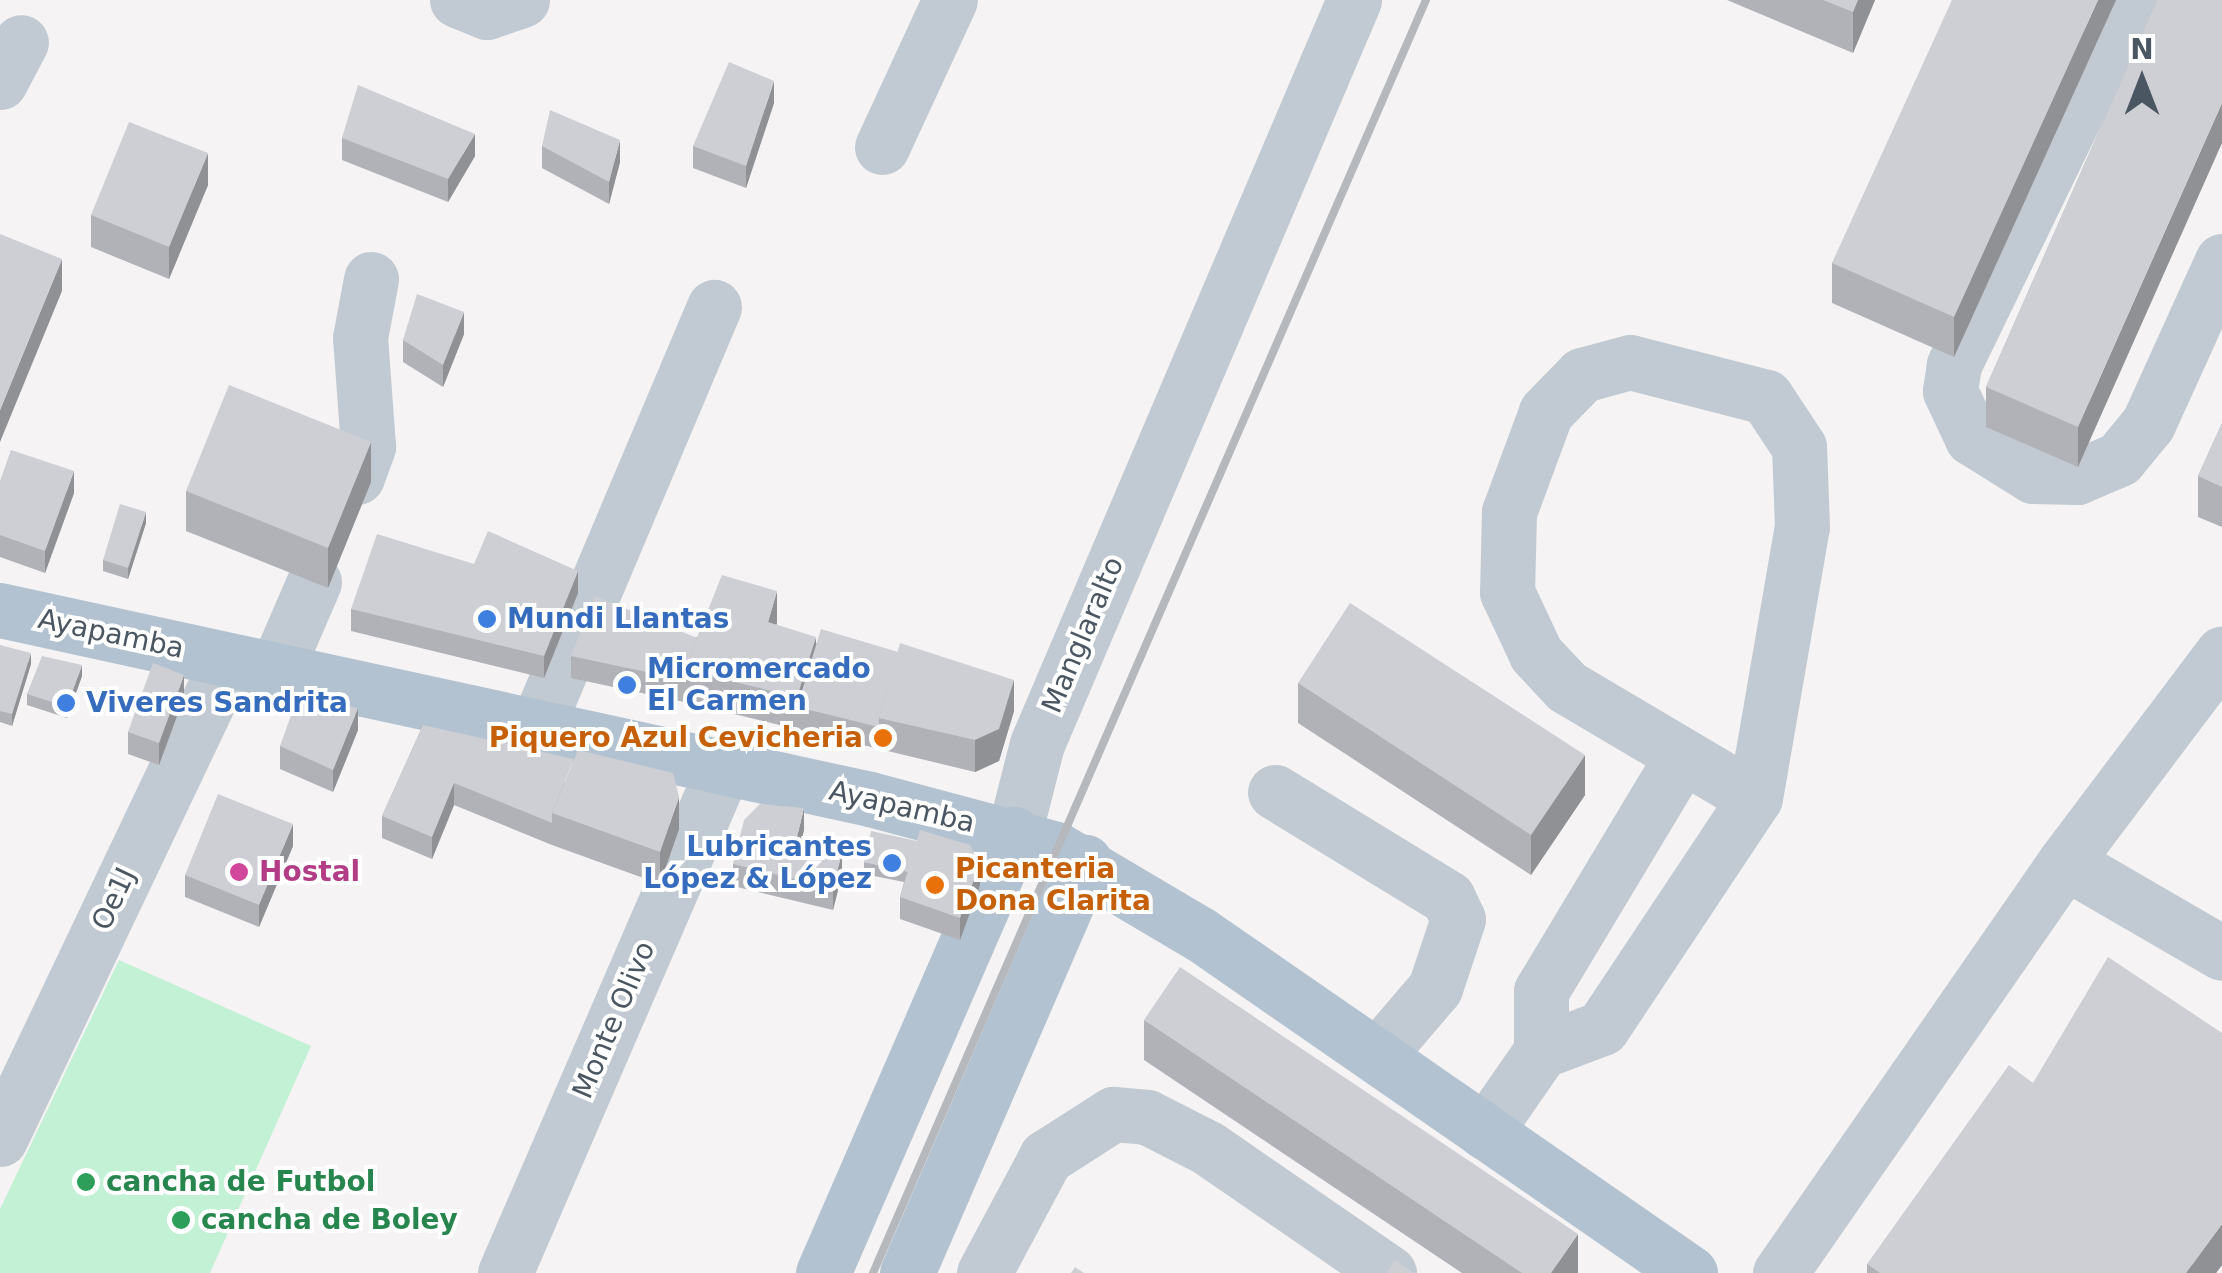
<!DOCTYPE html>
<meta charset="utf-8">
<style>
body{margin:0}
#map{position:relative;width:2222px;height:1273px;overflow:hidden;background:#f5f3f3;font-family:"DejaVu Sans",sans-serif}
div>[style]{position:absolute}
[style*='--x']{left:calc(var(--x)*1px);top:calc(var(--y)*1px);width:calc(var(--w)*1px);rotate:calc(var(--a)*1deg)}
.green>*{inset:0;background:#c3f1d5}
.minor>*{height:55px;margin:-27.5px;padding:0 27.5px;transform-origin:27.5px;border-radius:27.5px;background:#c1cad2}
.major>*{height:55px;margin:-27.5px;padding:0 27.5px;transform-origin:27.5px;border-radius:27.5px;background:#b3c2d1}
.rail>*{height:8px;margin:-4px;padding:0 4px;transform-origin:4px;border-radius:4px;background:#b5b8bd}
.wall>*{inset:0;background:#b0b2b7}
.shaded-wall>*{inset:0;background:#909195}
.building>*{inset:0;background:#cdcfd5}
.dots>*{width:28px;height:28px;translate:-50% -50%;box-sizing:border-box;border:5px solid #fff;border-radius:50%}
span{translate:-50% -50%;white-space:nowrap;text-align:center;line-height:1.15;-webkit-text-stroke:8px #fff;paint-order:stroke}
.shop-label{font-size:28px;color:#366cbe;font-weight:700}
.left{translate:0 -50%;text-align:left}
.right{translate:-100% -50%;text-align:right}
.street-label{font-size:28px;color:#4a5661}
.food-label{font-size:28px;color:#c56008;font-weight:700}
.hotel-label{font-size:28px;color:#b23c85;font-weight:700}
.leisure-label{font-size:28px;color:#27864d;font-weight:700}
.north{position:absolute;left:2092px;top:30px;width:100px;height:100px;-webkit-text-stroke:8px #fff;paint-order:stroke;rotate:0deg;font-size:28px;font-weight:700;line-height:40px;text-align:center;color:#4a5661}
.north::after{content:'';display:block;margin:auto;width:35px;height:45px;background:#4a5661;clip-path:polygon(50% 0,100% 100%,50% 72%,0 100%)}
</style>
<div id="map">
<div class="green">
<div style="clip-path:polygon(119px 960px,311px 1046px,210px 1273px,0 1273px,0 1209px)"></div>
</div>
<div class="minor">
<div style="--x:457;--y:0;--w:32;--a:22"></div>
<div style="--x:487;--y:12;--w:37;--a:-19"></div>
<div style="--x:2131;--y:0;--w:406;--a:115.9"></div>
<div style="--x:1954;--y:365;--w:26;--a:99"></div>
<div style="--x:1950;--y:391;--w:52;--a:64.9"></div>
<div style="--x:1972;--y:438;--w:72;--a:31.9"></div>
<div style="--x:2033;--y:476;--w:44;--a:1.3"></div>
<div style="--x:2077;--y:477;--w:46;--a:-23.2"></div>
<div style="--x:2119;--y:459;--w:45;--a:-50.4"></div>
<div style="--x:2148;--y:424;--w:179;--a:-65.6"></div>
<div style="--x:0;--y:82;--w:45;--a:-62.3"></div>
<div style="--x:882;--y:147;--w:162;--a:-65.2"></div>
<div style="--x:357;--y:477;--w:33;--a:-70"></div>
<div style="--x:368;--y:446;--w:108;--a:-94.2"></div>
<div style="--x:360;--y:338;--w:60;--a:-79.4"></div>
<div style="--x:276;--y:670;--w:96;--a:-66.6"></div>
<div style="--x:537;--y:726;--w:455;--a:-67.1"></div>
<div style="--x:1275;--y:792;--w:203;--a:31.5"></div>
<div style="--x:1448;--y:898;--w:23;--a:65"></div>
<div style="--x:1458;--y:919;--w:73;--a:108.4"></div>
<div style="--x:1435;--y:988;--w:89;--a:130.5"></div>
<div style="--x:1014;--y:834;--w:93;--a:-75.7"></div>
<div style="--x:1037;--y:744;--w:809;--a:-66.92"></div>
<div style="--x:2065;--y:862;--w:261;--a:-53"></div>
<div style="--x:1541;--y:1051;--w:60;--a:-90"></div>
<div style="--x:1541;--y:991;--w:270;--a:-59"></div>
<div style="--x:1485;--y:1132;--w:98;--a:-55.3"></div>
<div style="--x:1541;--y:1051;--w:65;--a:-20.7"></div>
<div style="--x:1602;--y:1028;--w:276;--a:-56.4"></div>
<div style="--x:1755;--y:798;--w:275;--a:-80.2"></div>
<div style="--x:1802;--y:527;--w:80;--a:-92.1"></div>
<div style="--x:1799;--y:447;--w:60;--a:-123.4"></div>
<div style="--x:1766;--y:397;--w:140;--a:-165.6"></div>
<div style="--x:1630;--y:362;--w:50;--a:164.8"></div>
<div style="--x:1582;--y:375;--w:52;--a:134.2"></div>
<div style="--x:1546;--y:412;--w:107;--a:110.3"></div>
<div style="--x:1509;--y:512;--w:80;--a:91.4"></div>
<div style="--x:1507;--y:592;--w:68;--a:64.9"></div>
<div style="--x:1536;--y:654;--w:45;--a:46.8"></div>
<div style="--x:1567;--y:687;--w:218;--a:30.6"></div>
<div style="--x:0;--y:1139;--w:530;--a:-64.55"></div>
<div style="--x:505;--y:1273;--w:551;--a:-66.6"></div>
<div style="--x:984;--y:1273;--w:132;--a:-61.9"></div>
<div style="--x:1046;--y:1157;--w:80;--a:-32.7"></div>
<div style="--x:1113;--y:1114;--w:34;--a:5"></div>
<div style="--x:1147;--y:1117;--w:68;--a:26.9"></div>
<div style="--x:1208;--y:1148;--w:220;--a:34.6"></div>
<div style="--x:1780;--y:1273;--w:500;--a:-55.26"></div>
<div style="--x:2065;--y:862;--w:181;--a:30.1"></div>
</div>
<div class="major">
<div style="--x:0;--y:610;--w:890;--a:12.26"></div>
<div style="--x:870;--y:799;--w:193;--a:15"></div>
<div style="--x:1056;--y:849;--w:167;--a:30.6"></div>
<div style="--x:1200;--y:934;--w:596;--a:34.68"></div>
<div style="--x:823;--y:1273;--w:479;--a:-66.5"></div>
<div style="--x:907;--y:1273;--w:448;--a:-66.6"></div>
</div>
<div class="rail">
<div style="--x:873;--y:1273;--w:1388;--a:-66.52"></div>
</div>
<div class="wall">
<div style="clip-path:polygon(1727px 0,1875px 0,1853px 53px)"></div>
<div style="clip-path:polygon(2116px 0,1954px 357px,1832px 303px,1832px 263px)"></div>
<div style="clip-path:polygon(2157px 0,2078px 467px,1986px 427px,1986px 387px)"></div>
<div style="clip-path:polygon(774px 103px,746px 188px,693px 168px,693px 146px)"></div>
<div style="clip-path:polygon(342px 138px,475px 156px,448px 202px,342px 160px)"></div>
<div style="clip-path:polygon(542px 146px,620px 162px,609px 204px,542px 168px)"></div>
<div style="clip-path:polygon(208px 185px,169px 279px,91px 247px,91px 215px)"></div>
<div style="clip-path:polygon(464px 334px,443px 387px,403px 362px,403px 340px)"></div>
<div style="clip-path:polygon(2222px 423px,2222px 527px,2198px 517px,2198px 476px)"></div>
<div style="clip-path:polygon(0 481px,74px 493px,45px 573px,0 557px)"></div>
<div style="clip-path:polygon(371px 482px,328px 588px,186px 531px,186px 491px)"></div>
<div style="clip-path:polygon(146px 523px,128px 579px,103px 571px,103px 560px)"></div>
<div style="clip-path:polygon(578px 593px,544px 678px,351px 631px,351px 609px)"></div>
<div style="clip-path:polygon(777px 625px,816px 643px,1014px 711px,999px 761px,975px 772px,684px 702px,571px 678px,571px 656px)"></div>
<div style="clip-path:polygon(0 645px,31px 664px,12px 726px,0 722px)"></div>
<div style="clip-path:polygon(82px 676px,67px 718px,27px 705px,27px 694px)"></div>
<div style="clip-path:polygon(1298px 683px,1585px 795px,1531px 875px,1298px 723px)"></div>
<div style="clip-path:polygon(184px 697px,159px 765px,128px 754px,128px 732px)"></div>
<div style="clip-path:polygon(423px 725px,679px 829px,660px 884px,552px 845px,454px 805px,432px 859px,382px 838px,382px 816px)"></div>
<div style="clip-path:polygon(358px 730px,333px 792px,280px 769px,280px 746px)"></div>
<div style="clip-path:polygon(804px 830px,801px 842px,842px 874px,833px 910px,733px 886px,733px 864px)"></div>
<div style="clip-path:polygon(293px 846px,259px 927px,185px 897px,185px 875px)"></div>
<div style="clip-path:polygon(864px 862px,980px 885px,960px 940px,900px 919px,900px 897px,904px 882px,864px 874px)"></div>
<div style="clip-path:polygon(1144px 1020px,1578px 1273px,1462px 1273px,1144px 1060px)"></div>
<div style="clip-path:polygon(1867px 1264px,2222px 1265px,2216px 1273px,1867px 1273px)"></div>
</div>
<div class="shaded-wall">
<div style="clip-path:polygon(1858px 0,1875px 0,1853px 53px,1853px 12px)"></div>
<div style="clip-path:polygon(2098px 0,2116px 0,1954px 357px,1954px 317px)"></div>
<div style="clip-path:polygon(774px 81px,774px 103px,746px 188px,746px 166px)"></div>
<div style="clip-path:polygon(2222px 103px,2222px 143px,2078px 467px,2078px 427px)"></div>
<div style="clip-path:polygon(475px 134px,475px 156px,448px 202px,448px 179px)"></div>
<div style="clip-path:polygon(620px 140px,620px 162px,609px 204px,609px 182px)"></div>
<div style="clip-path:polygon(208px 153px,208px 185px,169px 279px,169px 247px)"></div>
<div style="clip-path:polygon(62px 259px,62px 291px,0 442px,0 410px)"></div>
<div style="clip-path:polygon(464px 312px,464px 334px,443px 387px,443px 365px)"></div>
<div style="clip-path:polygon(371px 442px,371px 482px,328px 588px,328px 548px)"></div>
<div style="clip-path:polygon(74px 471px,74px 493px,45px 573px,45px 551px)"></div>
<div style="clip-path:polygon(146px 512px,146px 523px,128px 579px,128px 568px)"></div>
<div style="clip-path:polygon(578px 571px,578px 593px,544px 678px,544px 656px)"></div>
<div style="clip-path:polygon(777px 591px,777px 623px,768px 654px,768px 622px)"></div>
<div style="clip-path:polygon(816px 637px,816px 668px,797px 707px,797px 729px,797px 697px)"></div>
<div style="clip-path:polygon(31px 653px,31px 664px,12px 726px,12px 714px)"></div>
<div style="clip-path:polygon(82px 665px,82px 676px,67px 718px,67px 707px)"></div>
<div style="clip-path:polygon(184px 675px,184px 697px,159px 765px,159px 743px)"></div>
<div style="clip-path:polygon(1014px 680px,1014px 711px,999px 761px,975px 772px,975px 740px)"></div>
<div style="clip-path:polygon(358px 708px,358px 730px,333px 792px,333px 770px)"></div>
<div style="clip-path:polygon(1585px 755px,1585px 795px,1531px 875px,1531px 835px)"></div>
<div style="clip-path:polygon(454px 783px,454px 805px,432px 859px,432px 837px)"></div>
<div style="clip-path:polygon(679px 797px,679px 829px,660px 884px,660px 852px)"></div>
<div style="clip-path:polygon(804px 808px,804px 830px,796px 863px,796px 841px)"></div>
<div style="clip-path:polygon(293px 824px,293px 846px,259px 927px,259px 905px)"></div>
<div style="clip-path:polygon(842px 852px,842px 874px,833px 910px,833px 888px)"></div>
<div style="clip-path:polygon(980px 863px,980px 885px,960px 940px,960px 918px)"></div>
<div style="clip-path:polygon(2222px 1224px,2222px 1265px,2216px 1273px,2186px 1273px)"></div>
<div style="clip-path:polygon(1578px 1234px,1578px 1273px,1551px 1273px)"></div>
</div>
<div class="building">
<div style="clip-path:polygon(1823px 0,1858px 0,1853px 12px)"></div>
<div style="clip-path:polygon(1952px 0,2098px 0,1954px 317px,1832px 263px)"></div>
<div style="clip-path:polygon(2157px 0,2222px 0,2222px 103px,2078px 427px,1986px 387px)"></div>
<div style="clip-path:polygon(729px 62px,774px 81px,746px 166px,693px 146px)"></div>
<div style="clip-path:polygon(358px 85px,475px 134px,448px 179px,342px 138px)"></div>
<div style="clip-path:polygon(550px 110px,620px 140px,609px 182px,542px 146px)"></div>
<div style="clip-path:polygon(129px 122px,208px 153px,169px 247px,91px 215px)"></div>
<div style="clip-path:polygon(0 234px,62px 259px,0 410px)"></div>
<div style="clip-path:polygon(417px 294px,464px 312px,443px 365px,403px 340px)"></div>
<div style="clip-path:polygon(229px 385px,371px 442px,328px 548px,186px 491px)"></div>
<div style="clip-path:polygon(2222px 423px,2222px 487px,2198px 476px)"></div>
<div style="clip-path:polygon(11px 450px,74px 471px,45px 551px,0 535px,0 481px)"></div>
<div style="clip-path:polygon(120px 504px,146px 512px,128px 568px,103px 560px)"></div>
<div style="clip-path:polygon(488px 531px,578px 571px,544px 656px,351px 609px,377px 534px,474px 564px)"></div>
<div style="clip-path:polygon(722px 575px,777px 591px,768px 622px,816px 637px,797px 697px,684px 670px)"></div>
<div style="clip-path:polygon(595px 596px,697px 638px,684px 670px,684px 680px,571px 656px)"></div>
<div style="clip-path:polygon(1350px 603px,1585px 755px,1531px 835px,1298px 683px)"></div>
<div style="clip-path:polygon(821px 629px,898px 652px,879px 718px,879px 727px,797px 707px)"></div>
<div style="clip-path:polygon(900px 643px,1014px 680px,999px 729px,975px 740px,879px 718px)"></div>
<div style="clip-path:polygon(0 645px,31px 653px,12px 714px,0 711px)"></div>
<div style="clip-path:polygon(42px 656px,82px 665px,67px 707px,27px 694px)"></div>
<div style="clip-path:polygon(153px 663px,184px 675px,159px 743px,128px 732px)"></div>
<div style="clip-path:polygon(298px 696px,358px 708px,333px 770px,280px 746px)"></div>
<div style="clip-path:polygon(423px 725px,574px 759px,552px 813px,552px 823px,454px 783px,432px 837px,382px 816px)"></div>
<div style="clip-path:polygon(578px 750px,673px 773px,679px 797px,660px 852px,552px 813px)"></div>
<div style="clip-path:polygon(218px 794px,293px 824px,259px 905px,185px 875px)"></div>
<div style="clip-path:polygon(760px 804px,804px 808px,796px 841px,842px 852px,833px 888px,733px 864px,744px 820px)"></div>
<div style="clip-path:polygon(920px 830px,970px 845px,980px 863px,960px 918px,900px 897px)"></div>
<div style="clip-path:polygon(871px 831px,917px 841px,908px 872px,864px 862px)"></div>
<div style="clip-path:polygon(2108px 957px,2222px 1033px,2222px 1224px,2186px 1273px,1880px 1273px,1867px 1264px,2009px 1065px,2033px 1083px)"></div>
<div style="clip-path:polygon(1180px 967px,1578px 1234px,1551px 1273px,1522px 1273px,1144px 1020px)"></div>
<div style="clip-path:polygon(1395px 1260px,1414px 1273px,1387px 1273px)"></div>
<div style="clip-path:polygon(1075px 1267px,1084px 1273px,1071px 1273px)"></div>
</div>
<div class="dots">
<div style="left:487px;top:619px;background:#3f7fe0"></div>
<div style="left:627px;top:685px;background:#3f7fe0"></div>
<div style="left:66px;top:703px;background:#3f7fe0"></div>
<div style="left:883px;top:738px;background:#e8710a"></div>
<div style="left:892px;top:863px;background:#3f7fe0"></div>
<div style="left:239px;top:872px;background:#d1479c"></div>
<div style="left:935px;top:885px;background:#e8710a"></div>
<div style="left:86px;top:1182px;background:#2e9e5b"></div>
<div style="left:181px;top:1220px;background:#2e9e5b"></div>
</div>
<div class="shop-label">
<span class="left" style="left:507px;top:619px">Mundi Llantas</span>
<span class="left" style="left:647px;top:685px">Micromercado<br>El Carmen</span>
<span class="left" style="left:86px;top:703px">Viveres Sandrita</span>
<span class="right" style="left:872px;top:863px">Lubricantes<br>López &amp; López</span>
</div>
<div class="street-label">
<span style="left:111px;top:634px;rotate:12deg">Ayapamba</span>
<span style="left:1083px;top:635px;rotate:-67deg">Manglaralto</span>
<span style="left:902px;top:807px;rotate:13deg">Ayapamba</span>
<span style="left:114px;top:899px;rotate:-65deg">Oe1J</span>
<span style="left:614px;top:1020px;rotate:-67deg">Monte Olivo</span>
</div>
<div class="food-label">
<span class="right" style="left:863px;top:738px">Piquero Azul Cevicheria</span>
<span class="left" style="left:955px;top:885px">Picanteria<br>Dona Clarita</span>
</div>
<div class="hotel-label">
<span class="left" style="left:259px;top:872px">Hostal</span>
</div>
<div class="leisure-label">
<span class="left" style="left:106px;top:1182px">cancha de Futbol</span>
<span class="left" style="left:201px;top:1220px">cancha de Boley</span>
</div>
<div class="north">N</div>
</div>
